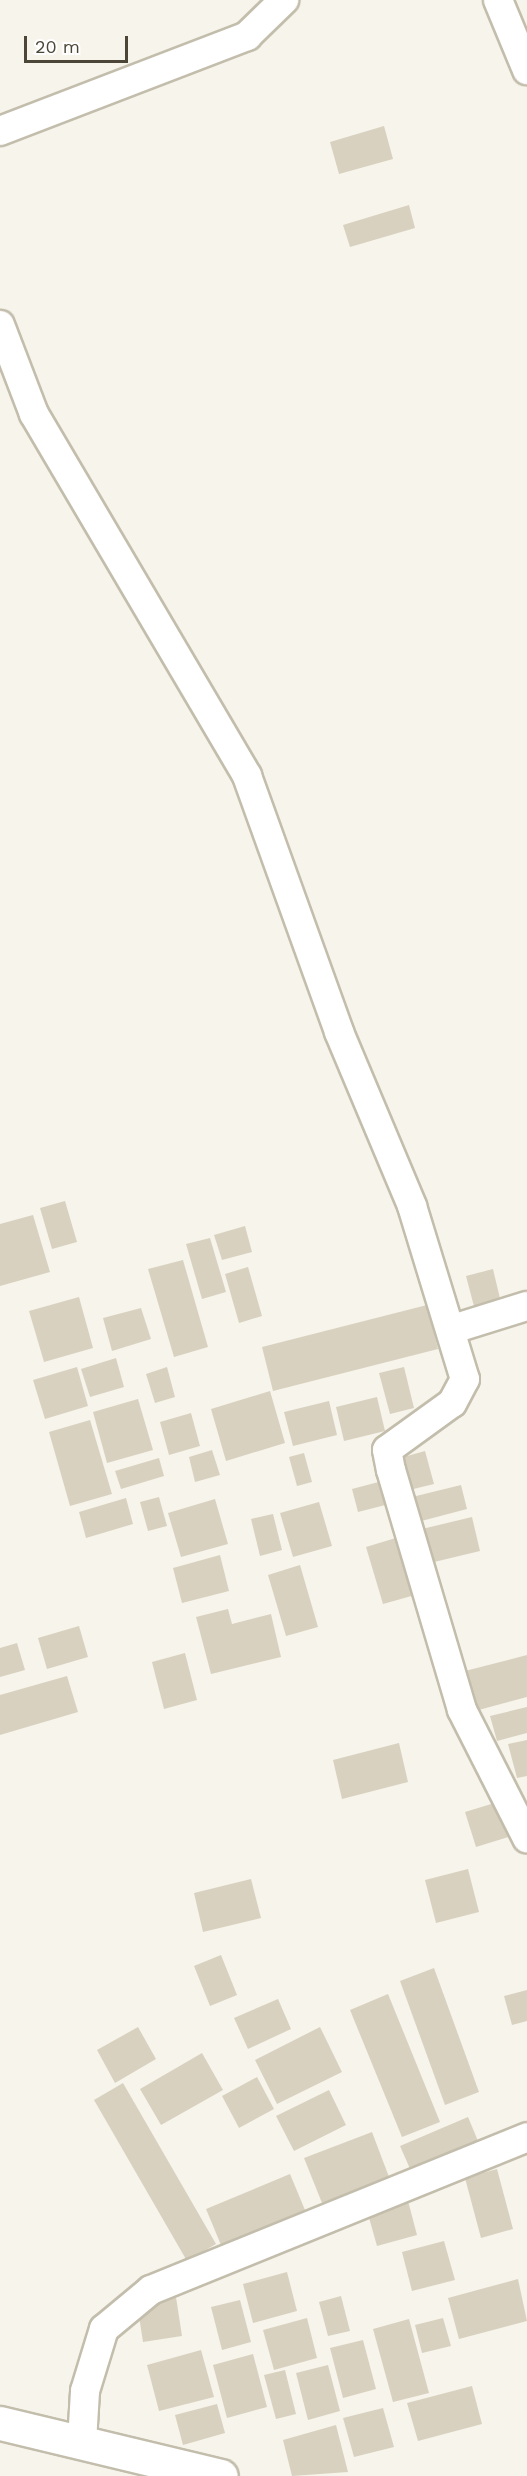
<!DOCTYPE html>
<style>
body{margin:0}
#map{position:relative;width:527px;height:2476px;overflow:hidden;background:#f6f4eb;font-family:"Work Sans",sans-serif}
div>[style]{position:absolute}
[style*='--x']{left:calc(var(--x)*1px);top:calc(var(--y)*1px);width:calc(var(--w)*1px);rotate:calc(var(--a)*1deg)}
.building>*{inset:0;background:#d9d1bf}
.roads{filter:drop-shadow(2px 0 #c3bdac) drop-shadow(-2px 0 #c3bdac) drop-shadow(0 2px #c3bdac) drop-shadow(0 -2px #c3bdac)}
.minor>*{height:28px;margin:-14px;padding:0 14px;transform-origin:14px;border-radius:14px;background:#fff}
.tertiary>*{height:33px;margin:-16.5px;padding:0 16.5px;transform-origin:16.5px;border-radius:16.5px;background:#fff}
span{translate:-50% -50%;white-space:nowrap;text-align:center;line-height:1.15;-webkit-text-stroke:6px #fff;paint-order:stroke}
.scale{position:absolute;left:24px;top:36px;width:104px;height:27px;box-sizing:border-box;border:3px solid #4b4638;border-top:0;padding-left:8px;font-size:18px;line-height:21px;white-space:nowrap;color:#4b4638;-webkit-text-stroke:4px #fff;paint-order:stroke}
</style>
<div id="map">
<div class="building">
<div style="clip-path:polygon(384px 126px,393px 159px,339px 174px,330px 142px)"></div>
<div style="clip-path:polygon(409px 205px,415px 228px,350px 247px,343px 225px)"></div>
<div style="clip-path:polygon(65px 1201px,77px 1242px,52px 1249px,40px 1208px)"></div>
<div style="clip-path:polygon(33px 1215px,50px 1272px,0 1286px,0 1224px)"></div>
<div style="clip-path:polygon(245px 1226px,252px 1252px,222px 1260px,214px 1235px)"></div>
<div style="clip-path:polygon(210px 1238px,226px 1292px,202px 1299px,186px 1244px)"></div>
<div style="clip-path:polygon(183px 1260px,208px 1347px,174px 1357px,148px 1269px)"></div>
<div style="clip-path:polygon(248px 1267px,262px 1316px,239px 1323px,225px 1274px)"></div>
<div style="clip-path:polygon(493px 1269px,502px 1307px,476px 1314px,466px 1276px)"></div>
<div style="clip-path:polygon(79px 1297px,93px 1348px,44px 1362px,29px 1311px)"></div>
<div style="clip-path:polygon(427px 1305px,438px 1349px,273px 1391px,262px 1347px)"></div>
<div style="clip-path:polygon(141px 1308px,151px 1339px,112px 1351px,103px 1318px)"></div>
<div style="clip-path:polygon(116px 1358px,124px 1387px,90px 1397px,81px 1369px)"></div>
<div style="clip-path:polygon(77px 1367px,88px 1406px,45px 1419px,33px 1380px)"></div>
<div style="clip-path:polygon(167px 1367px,175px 1397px,155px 1403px,146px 1374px)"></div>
<div style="clip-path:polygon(404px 1367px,414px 1408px,390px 1414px,379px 1373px)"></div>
<div style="clip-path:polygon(270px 1391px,285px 1443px,226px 1461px,211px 1409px)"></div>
<div style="clip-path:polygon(377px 1397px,385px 1431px,344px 1441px,336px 1407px)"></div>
<div style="clip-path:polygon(138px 1399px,153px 1450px,107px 1463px,93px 1412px)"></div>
<div style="clip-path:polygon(329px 1401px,337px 1435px,293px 1446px,284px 1412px)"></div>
<div style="clip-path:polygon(191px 1413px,200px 1446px,169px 1455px,160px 1422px)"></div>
<div style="clip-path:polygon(90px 1420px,112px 1494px,70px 1506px,49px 1432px)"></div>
<div style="clip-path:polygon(212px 1450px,220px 1475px,195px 1482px,189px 1457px)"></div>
<div style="clip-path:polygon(425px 1451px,434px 1484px,401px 1492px,393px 1460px)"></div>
<div style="clip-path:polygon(304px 1453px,312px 1482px,297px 1486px,289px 1457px)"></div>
<div style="clip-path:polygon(159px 1458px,164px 1476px,121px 1489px,115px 1471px)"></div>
<div style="clip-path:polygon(390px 1479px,397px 1502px,358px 1512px,352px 1489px)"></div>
<div style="clip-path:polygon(461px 1485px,467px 1509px,410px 1524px,404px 1499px)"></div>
<div style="clip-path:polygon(159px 1497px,167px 1526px,148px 1531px,140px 1502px)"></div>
<div style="clip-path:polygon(126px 1498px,133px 1524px,86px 1538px,79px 1512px)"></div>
<div style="clip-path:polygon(215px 1499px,228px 1544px,181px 1557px,168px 1513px)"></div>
<div style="clip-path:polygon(319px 1502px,332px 1546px,293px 1557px,280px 1513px)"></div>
<div style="clip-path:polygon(273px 1514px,282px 1550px,260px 1556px,251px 1519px)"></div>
<div style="clip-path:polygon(472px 1517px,480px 1551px,430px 1563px,422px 1529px)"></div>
<div style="clip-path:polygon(399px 1537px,415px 1595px,383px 1604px,366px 1547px)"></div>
<div style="clip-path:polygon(220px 1555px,229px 1591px,182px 1603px,173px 1568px)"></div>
<div style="clip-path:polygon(300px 1565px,318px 1627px,286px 1636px,268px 1575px)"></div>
<div style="clip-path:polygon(228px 1609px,232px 1624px,271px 1614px,281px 1657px,211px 1674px,196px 1617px)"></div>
<div style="clip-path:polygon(79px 1626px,88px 1657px,47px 1669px,38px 1638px)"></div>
<div style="clip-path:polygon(17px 1643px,25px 1670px,0 1677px,0 1648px)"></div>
<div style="clip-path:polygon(185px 1653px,197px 1700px,164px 1709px,152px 1662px)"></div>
<div style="clip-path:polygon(527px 1655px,527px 1697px,475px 1711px,465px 1671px)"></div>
<div style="clip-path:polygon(67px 1676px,78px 1712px,0 1735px,0 1695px)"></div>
<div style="clip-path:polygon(527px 1707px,527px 1733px,497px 1741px,490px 1716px)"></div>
<div style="clip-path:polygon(527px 1740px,527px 1776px,517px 1778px,508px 1744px)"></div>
<div style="clip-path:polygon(399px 1743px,408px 1782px,342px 1799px,333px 1760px)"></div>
<div style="clip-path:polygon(501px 1801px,512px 1836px,476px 1847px,465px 1812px)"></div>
<div style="clip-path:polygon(468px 1869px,479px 1912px,436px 1923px,425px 1880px)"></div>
<div style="clip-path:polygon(251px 1879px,261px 1918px,203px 1932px,194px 1893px)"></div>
<div style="clip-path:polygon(221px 1955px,237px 1995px,210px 2006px,194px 1966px)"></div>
<div style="clip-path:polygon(434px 1968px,479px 2092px,445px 2105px,400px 1981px)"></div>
<div style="clip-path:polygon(527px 1990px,527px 2021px,512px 2025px,504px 1996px)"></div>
<div style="clip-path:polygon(388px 1994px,440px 2122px,402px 2137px,350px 2010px)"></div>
<div style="clip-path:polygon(278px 1999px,291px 2029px,248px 2049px,234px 2018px)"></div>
<div style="clip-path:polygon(138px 2027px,156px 2059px,115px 2083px,97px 2050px)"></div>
<div style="clip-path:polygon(320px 2027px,342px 2072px,277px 2104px,255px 2060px)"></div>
<div style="clip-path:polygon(202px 2053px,223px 2090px,161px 2125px,140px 2089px)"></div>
<div style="clip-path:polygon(257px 2077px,274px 2109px,239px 2128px,222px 2096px)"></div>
<div style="clip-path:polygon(123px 2083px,216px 2244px,187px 2261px,94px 2100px)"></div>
<div style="clip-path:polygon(329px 2090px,346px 2125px,294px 2151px,276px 2116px)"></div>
<div style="clip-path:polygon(468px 2117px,478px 2141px,411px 2171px,400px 2146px)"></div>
<div style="clip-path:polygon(372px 2132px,389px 2177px,322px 2203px,304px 2158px)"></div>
<div style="clip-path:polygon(497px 2169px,513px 2229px,481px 2238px,465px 2178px)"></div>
<div style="clip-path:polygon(290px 2174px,305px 2210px,221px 2245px,206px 2209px)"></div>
<div style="clip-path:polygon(407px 2197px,417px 2235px,377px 2246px,366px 2207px)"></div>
<div style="clip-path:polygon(444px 2241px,455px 2280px,412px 2291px,402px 2252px)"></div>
<div style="clip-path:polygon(287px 2272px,297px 2311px,253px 2323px,243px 2284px)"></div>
<div style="clip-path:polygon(518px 2279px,527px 2321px,459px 2339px,448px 2298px)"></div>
<div style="clip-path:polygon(341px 2296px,350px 2331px,328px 2336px,319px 2302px)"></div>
<div style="clip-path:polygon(176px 2297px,182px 2336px,143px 2342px,137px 2303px)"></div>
<div style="clip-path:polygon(240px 2300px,251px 2342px,222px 2350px,211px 2307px)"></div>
<div style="clip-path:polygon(307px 2318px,317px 2358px,274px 2370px,263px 2330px)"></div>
<div style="clip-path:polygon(443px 2318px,451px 2346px,422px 2353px,415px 2325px)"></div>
<div style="clip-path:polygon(409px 2319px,429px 2393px,393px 2402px,373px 2329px)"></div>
<div style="clip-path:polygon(363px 2340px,376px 2389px,343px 2398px,330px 2348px)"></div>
<div style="clip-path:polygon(201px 2350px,214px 2397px,159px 2411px,147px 2365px)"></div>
<div style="clip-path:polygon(253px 2354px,267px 2407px,227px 2418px,213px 2365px)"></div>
<div style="clip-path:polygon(328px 2365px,340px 2411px,308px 2420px,296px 2373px)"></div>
<div style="clip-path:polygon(285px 2370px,296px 2414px,276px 2419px,264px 2375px)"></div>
<div style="clip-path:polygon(472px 2386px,482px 2424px,418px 2441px,407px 2403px)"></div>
<div style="clip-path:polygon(217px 2404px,225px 2433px,183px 2445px,175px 2415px)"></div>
<div style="clip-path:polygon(383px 2408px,394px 2447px,354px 2457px,343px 2418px)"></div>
<div style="clip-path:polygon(336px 2425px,348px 2472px,292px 2476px,283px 2440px)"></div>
</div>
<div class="roads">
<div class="minor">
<div style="--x:498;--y:0;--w:76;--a:67.5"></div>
<div style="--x:0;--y:131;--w:265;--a:-21"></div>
<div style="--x:247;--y:36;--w:52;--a:-44.2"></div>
<div style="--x:0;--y:325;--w:95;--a:69.1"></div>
<div style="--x:34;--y:414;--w:420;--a:59.5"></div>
<div style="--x:247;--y:776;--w:272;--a:70.2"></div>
<div style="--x:339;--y:1032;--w:189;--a:67.2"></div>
<div style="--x:412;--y:1206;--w:181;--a:73"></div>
<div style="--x:465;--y:1379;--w:27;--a:118"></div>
<div style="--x:452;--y:1403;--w:80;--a:144.1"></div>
<div style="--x:387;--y:1450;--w:20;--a:79"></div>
<div style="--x:391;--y:1470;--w:250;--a:73.5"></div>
<div style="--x:462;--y:1710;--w:144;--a:63.1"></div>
<div style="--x:453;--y:1329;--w:77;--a:-17.3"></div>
<div style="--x:82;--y:2442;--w:51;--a:-86.6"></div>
<div style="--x:85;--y:2391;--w:65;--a:-73"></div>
<div style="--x:104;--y:2329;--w:61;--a:-39.7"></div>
<div style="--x:151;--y:2290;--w:406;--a:-22.1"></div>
</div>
<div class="tertiary">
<div style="--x:0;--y:2423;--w:227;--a:13.5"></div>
</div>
</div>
<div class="scale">20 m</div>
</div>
